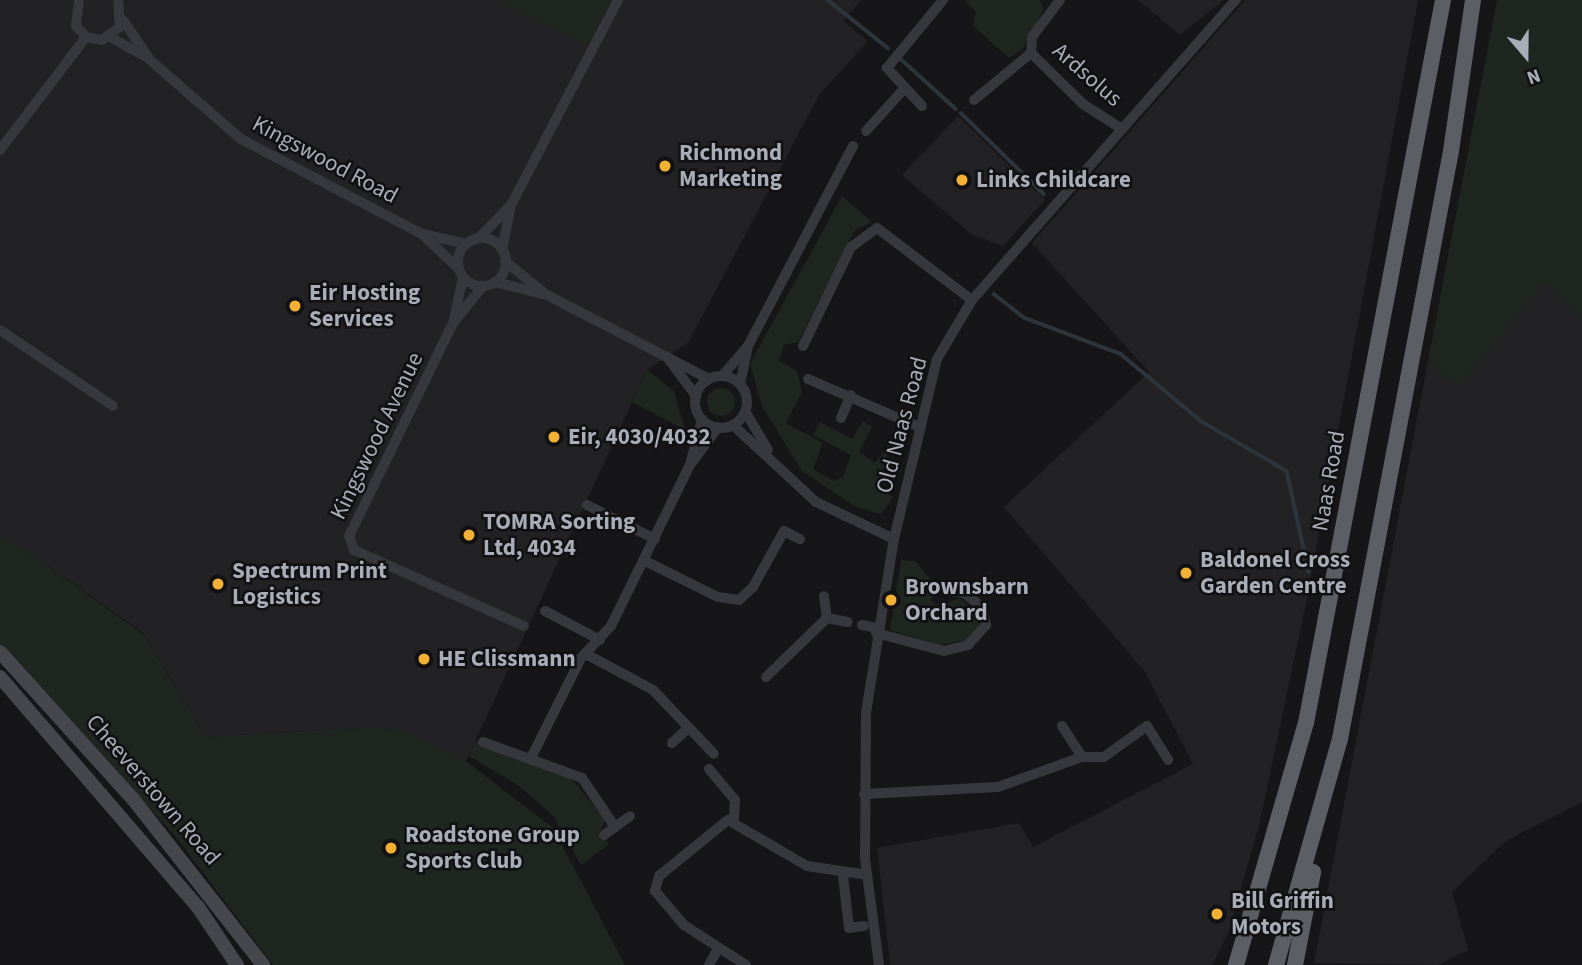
<!DOCTYPE html>
<style>
body{margin:0}
#map{position:relative;width:1582px;height:965px;overflow:hidden;background:#161618;font-family:"Source Sans 3",sans-serif}
div>[style]{position:absolute}
[style*='--x']{left:calc(var(--x)*1px);top:calc(var(--y)*1px);width:calc(var(--w)*1px);rotate:calc(var(--a)*1deg)}
.built>*{inset:0;background:#222225}
.green>*{inset:0;background:#1e261f}
.round{border-radius:50%}
.stream>*{height:3.5px;margin:-1.75px;padding:0 1.75px;transform-origin:1.75px;border-radius:1.75px;background:#2c353c}
.minor>*{height:10px;margin:-5px;padding:0 5px;transform-origin:5px;border-radius:5px;background:#37383d}
.minor>.ring{margin:-5px;padding:0;box-sizing:content-box;background:none;border:10px solid #37383d;border-radius:50%}
.secondary>*{height:14px;margin:-7px;padding:0 7px;transform-origin:7px;border-radius:7px;background:#45474d}
.trunk>*{height:16px;margin:-8px;padding:0 8px;transform-origin:8px;border-radius:8px;background:#5b5e65}
.dots>*{width:19px;height:19px;translate:-50% -50%;box-sizing:border-box;border:4px solid #111113;border-radius:50%}
span{translate:-50% -50%;white-space:nowrap;text-align:center;line-height:1.15;-webkit-text-stroke:5px #111113;paint-order:stroke}
.street-label{font-size:23px;color:#a8adb8}
.poi-label{font-size:23px;color:#a8adb8;font-weight:700}
.left{translate:0 -50%;text-align:left}
.north{position:absolute;left:1491px;top:21px;width:70px;height:70px;-webkit-text-stroke:5px #111113;paint-order:stroke;rotate:160deg;font-size:19px;font-weight:700;line-height:28px;text-align:center;color:#a8adb8}
.north::after{content:'';display:block;margin:auto;width:24px;height:32px;background:#a8adb8;clip-path:polygon(50% 0,100% 100%,50% 72%,0 100%)}
</style>
<div id="map">
<div class="built">
<div style="clip-path:polygon(0 0,861px 0,843px 21px,868px 41px,819px 95px,688px 343px,647px 370px,466px 761px,404px 731px,379px 727px,206px 737px,143px 633px,0 532px)"></div>
<div style="clip-path:polygon(1138px 0,1224px 0,1180px 35px)"></div>
<div style="clip-path:polygon(1245px 0,1418px 0,1305px 608px,1259px 826px,1228px 934px,1212px 965px,890px 965px,877px 848px,1019px 823px,1033px 847px,1193px 764px,1145px 672px,1004px 507px,1149px 372px,1032px 243px)"></div>
<div style="clip-path:polygon(958px 116px,1045px 200px,1003px 246px,971px 234px,902px 175px)"></div>
<div style="clip-path:polygon(1544px 282px,1582px 317px,1582px 802px,1506px 841px,1452px 892px,1468px 950px,1438px 965px,1314px 963px,1428px 361px,1460px 388px)"></div>
</div>
<div class="green">
<div style="clip-path:polygon(495px 0,611px 0,587px 45px)"></div>
<div style="clip-path:polygon(964px 0,1040px 0,1044px 9px,1023px 48px,1009px 58px,973px 26px,976px 12px)"></div>
<div style="clip-path:polygon(1497px 0,1582px 0,1582px 317px,1544px 283px,1460px 388px,1428px 361px)"></div>
<div style="clip-path:polygon(842px 196px,872px 222px,855px 230px,798px 342px,784px 345px,779px 361px,797px 371px,802px 392px,786px 423px,823px 443px,813px 469px,834px 481px,843px 477px,851px 455px,813px 435px,820px 422px,852px 439px,863px 421px,872px 427px,859px 452px,875px 463px,892px 439px,877px 490px,893px 497px,881px 514px,854px 506px,802px 471px,762px 406px,750px 364px)"></div>
<div style="clip-path:polygon(647px 370px,674px 391px,685px 430px,632px 402px)"></div>
<div class="round" style="left:707px;top:388px;width:28px;height:28px"></div>
<div style="clip-path:polygon(0 532px,143px 634px,206px 737px,379px 727px,404px 731px,466px 761px,553px 828px,625px 965px,273px 965px,176px 837px,0 644px)"></div>
<div style="clip-path:polygon(901px 560px,915px 561px,931px 580px,932px 602px,941px 606px,959px 598px,974px 609px,979px 625px,970px 639px,940px 645px,890px 630px)"></div>
<div style="clip-path:polygon(475px 741px,571px 778px,606px 820px,600px 832px,609px 844px,581px 865px,553px 816px,518px 785px,469px 756px)"></div>
</div>
<div class="stream">
<div style="--x:828;--y:0;--w:77;--a:38.7"></div>
<div style="--x:901;--y:59;--w:74;--a:42.3"></div>
<div style="--x:961;--y:113;--w:116;--a:44.3"></div>
<div style="--x:994;--y:294;--w:39;--a:38"></div>
<div style="--x:1025;--y:318;--w:103;--a:20.6"></div>
<div style="--x:1121;--y:354;--w:104;--a:39.9"></div>
<div style="--x:1201;--y:421;--w:99;--a:30.2"></div>
<div style="--x:1287;--y:471;--w:103;--a:77.7"></div>
</div>
<div class="minor">
<div style="--x:79;--y:0;--w:26;--a:97"></div>
<div style="--x:76;--y:26;--w:15;--a:48"></div>
<div style="--x:86;--y:37;--w:16;--a:11"></div>
<div style="--x:102;--y:40;--w:22;--a:-36"></div>
<div style="--x:120;--y:27;--w:27;--a:-94"></div>
<div style="--x:123;--y:20;--w:48;--a:56"></div>
<div style="--x:150;--y:60;--w:121;--a:41"></div>
<div style="--x:241;--y:139;--w:204;--a:27.7"></div>
<div style="--x:422;--y:234;--w:45;--a:12.8"></div>
<div style="--x:110;--y:37;--w:41;--a:29.1"></div>
<div style="--x:1031;--y:53;--w:16;--a:-86"></div>
<div style="--x:1032;--y:37;--w:46;--a:-52.9"></div>
<div style="--x:974;--y:100;--w:74;--a:-39.5"></div>
<div style="--x:1031;--y:53;--w:73;--a:44.4"></div>
<div style="--x:1083;--y:104;--w:43;--a:32.6"></div>
<div style="--x:922;--y:106;--w:52;--a:-132.6"></div>
<div style="--x:887;--y:68;--w:88;--a:-50.5"></div>
<div style="--x:866;--y:131;--w:57;--a:-47.9"></div>
<div style="--x:0;--y:150;--w:142;--a:-52.7"></div>
<div style="--x:422;--y:234;--w:50;--a:43.4"></div>
<div style="--x:479;--y:238;--w:46;--a:-45.9"></div>
<div style="--x:511;--y:205;--w:231;--a:-62.4"></div>
<div class="ring" style="left:458px;top:238px;width:38px;height:38px"></div>
<div style="--x:502;--y:250;--w:46;--a:-78.7"></div>
<div style="--x:505;--y:261;--w:49;--a:39.2"></div>
<div style="--x:495;--y:282;--w:54;--a:14"></div>
<div style="--x:547;--y:295;--w:182;--a:27.4"></div>
<div style="--x:483;--y:286;--w:48;--a:129"></div>
<div style="--x:453;--y:323;--w:237;--a:116"></div>
<div style="--x:349;--y:536;--w:15;--a:70"></div>
<div style="--x:354;--y:550;--w:186;--a:24.1"></div>
<div style="--x:454;--y:319;--w:43;--a:-77.9"></div>
<div style="--x:0;--y:330;--w:136;--a:33.9"></div>
<div style="--x:803;--y:346;--w:110;--a:-64.1"></div>
<div style="--x:851;--y:247;--w:32;--a:-36"></div>
<div style="--x:877;--y:228;--w:119;--a:37.2"></div>
<div style="--x:667;--y:357;--w:49;--a:53.4"></div>
<div style="--x:722;--y:376;--w:40;--a:-49"></div>
<div style="--x:748;--y:346;--w:226;--a:-62.3"></div>
<div class="ring" style="left:695px;top:376px;width:42px;height:42px"></div>
<div style="--x:808;--y:379;--w:119;--a:23.3"></div>
<div style="--x:740;--y:384;--w:38;--a:-78"></div>
<div style="--x:745;--y:411;--w:45;--a:59.5"></div>
<div style="--x:841;--y:418;--w:25;--a:-67"></div>
<div style="--x:733;--y:425;--w:113;--a:42.9"></div>
<div style="--x:816;--y:502;--w:86;--a:25.4"></div>
<div style="--x:691;--y:461;--w:43;--a:-75.3"></div>
<div style="--x:587;--y:505;--w:76;--a:26.6"></div>
<div style="--x:645;--y:561;--w:81;--a:26.3"></div>
<div style="--x:718;--y:597;--w:21;--a:8"></div>
<div style="--x:739;--y:600;--w:19;--a:-43"></div>
<div style="--x:753;--y:587;--w:64;--a:-61"></div>
<div style="--x:784;--y:531;--w:18;--a:27"></div>
<div style="--x:545;--y:611;--w:62;--a:27.8"></div>
<div style="--x:827;--y:618;--w:21;--a:11"></div>
<div style="--x:862;--y:625;--w:15;--a:11"></div>
<div style="--x:876;--y:633;--w:70;--a:14.8"></div>
<div style="--x:944;--y:651;--w:25;--a:-14"></div>
<div style="--x:968;--y:645;--w:27;--a:-48"></div>
<div style="--x:986;--y:625;--w:18;--a:-103"></div>
<div style="--x:982;--y:607;--w:23;--a:-142"></div>
<div style="--x:964;--y:593;--w:19;--a:-171"></div>
<div style="--x:586;--y:654;--w:76;--a:28.2"></div>
<div style="--x:653;--y:690;--w:88;--a:46.4"></div>
<div style="--x:766;--y:677;--w:85;--a:-44"></div>
<div style="--x:827;--y:618;--w:22;--a:-98"></div>
<div style="--x:1062;--y:726;--w:37;--a:57"></div>
<div style="--x:483;--y:742;--w:105;--a:20"></div>
<div style="--x:582;--y:778;--w:59;--a:56"></div>
<div style="--x:672;--y:743;--w:23;--a:-43"></div>
<div style="--x:531;--y:758;--w:112;--a:-63.4"></div>
<div style="--x:581;--y:658;--w:44;--a:-46.8"></div>
<div style="--x:611;--y:626;--w:179;--a:-63.9"></div>
<div style="--x:690;--y:465;--w:47;--a:-53.6"></div>
<div style="--x:709;--y:769;--w:40;--a:50"></div>
<div style="--x:735;--y:800;--w:19;--a:93"></div>
<div style="--x:864;--y:794;--w:134;--a:-3"></div>
<div style="--x:998;--y:787;--w:89;--a:-19.7"></div>
<div style="--x:1082;--y:757;--w:22;--a:0"></div>
<div style="--x:1104;--y:757;--w:53;--a:-35.8"></div>
<div style="--x:1147;--y:726;--w:40;--a:58"></div>
<div style="--x:604;--y:835;--w:32;--a:-36"></div>
<div style="--x:843;--y:876;--w:52;--a:83.4"></div>
<div style="--x:849;--y:928;--w:15;--a:-8"></div>
<div style="--x:709;--y:965;--w:18;--a:-61"></div>
<div style="--x:746;--y:965;--w:74;--a:-147.2"></div>
<div style="--x:684;--y:925;--w:45;--a:-130.5"></div>
<div style="--x:655;--y:891;--w:16;--a:-75"></div>
<div style="--x:659;--y:876;--w:89;--a:-39.1"></div>
<div style="--x:728;--y:820;--w:91;--a:30.2"></div>
<div style="--x:807;--y:866;--w:61;--a:8.5"></div>
<div style="--x:879;--y:965;--w:108;--a:-97.5"></div>
<div style="--x:865;--y:858;--w:145;--a:-89.6"></div>
<div style="--x:866;--y:713;--w:176;--a:-80.9"></div>
<div style="--x:894;--y:539;--w:185;--a:-76.6"></div>
<div style="--x:937;--y:359;--w:69;--a:-59.3"></div>
<div style="--x:972;--y:300;--w:400;--a:-48.7"></div>
</div>
<div class="secondary">
<div style="--x:0;--y:652;--w:198;--a:47.9"></div>
<div style="--x:133;--y:799;--w:211;--a:51.9"></div>
<div style="--x:0;--y:677;--w:303;--a:49.3"></div>
<div style="--x:198;--y:907;--w:70;--a:56.1"></div>
</div>
<div class="trunk">
<div style="--x:1236;--y:965;--w:252;--a:-73.9"></div>
<div style="--x:1306;--y:723;--w:736;--a:-79.27"></div>
<div style="--x:1276;--y:965;--w:235;--a:-74.2"></div>
<div style="--x:1340;--y:739;--w:598;--a:-79.31"></div>
<div style="--x:1451;--y:151;--w:153;--a:-81.7"></div>
<div style="--x:1295;--y:965;--w:95;--a:-79"></div>
</div>
<div class="dots">
<div style="left:665px;top:166px;background:#f2b134"></div>
<div style="left:962px;top:180px;background:#f2b134"></div>
<div style="left:295px;top:306px;background:#f2b134"></div>
<div style="left:554px;top:437px;background:#f2b134"></div>
<div style="left:469px;top:535px;background:#f2b134"></div>
<div style="left:1186px;top:573px;background:#f2b134"></div>
<div style="left:218px;top:584px;background:#f2b134"></div>
<div style="left:891px;top:600px;background:#f2b134"></div>
<div style="left:424px;top:659px;background:#f2b134"></div>
<div style="left:391px;top:848px;background:#f2b134"></div>
<div style="left:1217px;top:914px;background:#f2b134"></div>
</div>
<div class="street-label">
<span style="left:1087px;top:75px;rotate:41deg">Ardsolus</span>
<span style="left:325px;top:160px;rotate:28deg">Kingswood Road</span>
<span style="left:902px;top:425px;rotate:-75deg">Old Naas Road</span>
<span style="left:377px;top:436px;rotate:-64deg">Kingswood Avenue</span>
<span style="left:1329px;top:481px;rotate:-80deg">Naas Road</span>
<span style="left:153px;top:790px;rotate:49deg">Cheeverstown Road</span>
</div>
<div class="poi-label">
<span class="left" style="left:679px;top:166px">Richmond<br>Marketing</span>
<span class="left" style="left:976px;top:180px">Links Childcare</span>
<span class="left" style="left:309px;top:306px">Eir Hosting<br>Services</span>
<span class="left" style="left:568px;top:437px">Eir, 4030/4032</span>
<span class="left" style="left:483px;top:535px">TOMRA Sorting<br>Ltd, 4034</span>
<span class="left" style="left:1200px;top:573px">Baldonel Cross<br>Garden Centre</span>
<span class="left" style="left:232px;top:584px">Spectrum Print<br>Logistics</span>
<span class="left" style="left:905px;top:600px">Brownsbarn<br>Orchard</span>
<span class="left" style="left:438px;top:659px">HE Clissmann</span>
<span class="left" style="left:405px;top:848px">Roadstone Group<br>Sports Club</span>
<span class="left" style="left:1231px;top:914px">Bill Griffin<br>Motors</span>
</div>
<div class="north">N</div>
</div>
